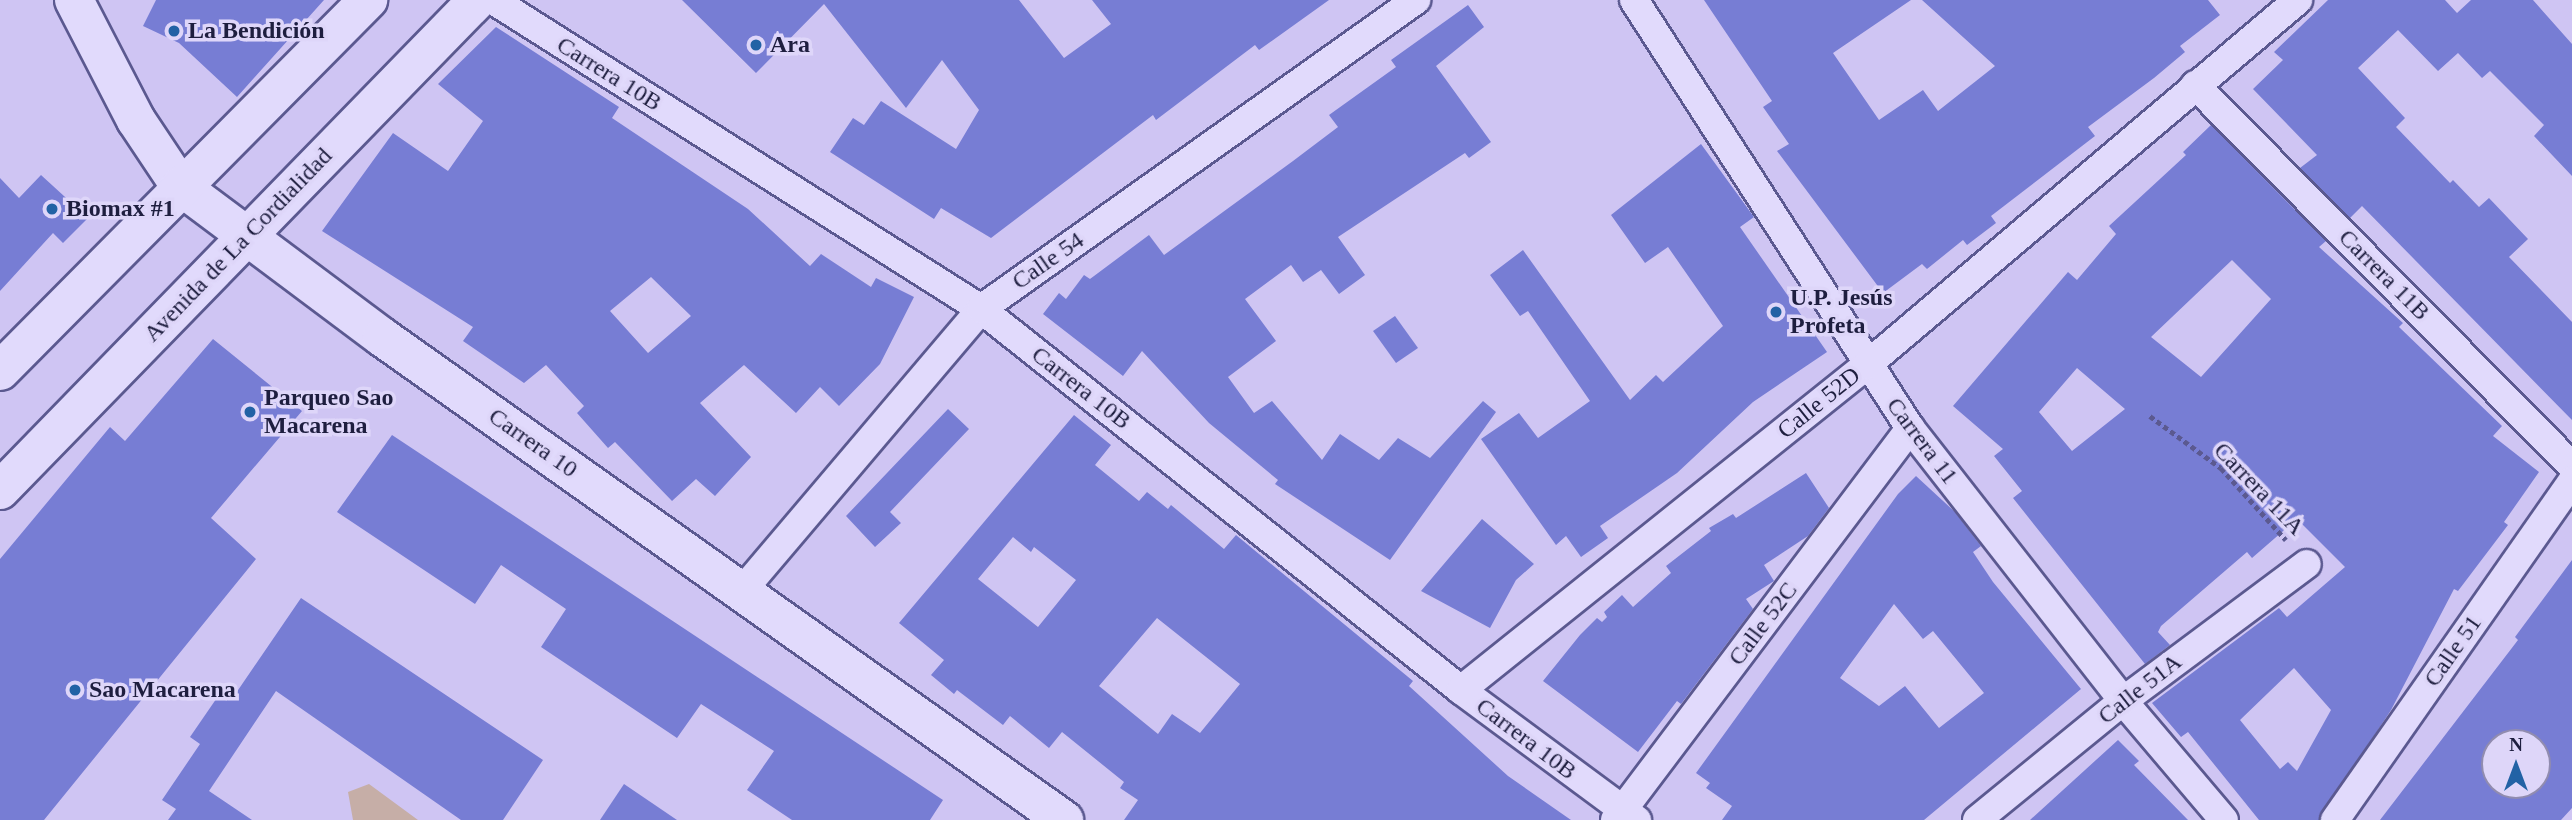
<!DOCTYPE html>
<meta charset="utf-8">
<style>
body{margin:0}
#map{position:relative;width:2572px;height:820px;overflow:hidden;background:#cfc5f3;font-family:Georgia,serif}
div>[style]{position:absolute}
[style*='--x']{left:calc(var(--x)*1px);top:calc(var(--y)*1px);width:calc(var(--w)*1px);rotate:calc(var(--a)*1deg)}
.water>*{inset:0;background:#c6aea7}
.building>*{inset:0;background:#777dd4}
.path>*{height:4.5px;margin-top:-2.25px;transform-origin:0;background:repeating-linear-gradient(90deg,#5b5990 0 5px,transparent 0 8.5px)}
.roads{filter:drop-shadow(2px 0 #5b5990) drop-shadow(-2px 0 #5b5990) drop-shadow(0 2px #5b5990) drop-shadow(0 -2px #5b5990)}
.street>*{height:28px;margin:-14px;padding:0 14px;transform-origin:14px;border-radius:14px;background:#e1dafc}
.secondary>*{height:38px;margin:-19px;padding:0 19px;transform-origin:19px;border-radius:19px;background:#e1dafc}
.dots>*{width:19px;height:19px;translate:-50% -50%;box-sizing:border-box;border:4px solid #ded6f9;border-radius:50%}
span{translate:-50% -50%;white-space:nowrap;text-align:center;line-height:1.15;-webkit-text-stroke:7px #ded6f9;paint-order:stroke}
.poi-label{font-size:24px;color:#1e1e3f;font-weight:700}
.left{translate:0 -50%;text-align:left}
.street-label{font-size:24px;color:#1e1e3f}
.north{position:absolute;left:2481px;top:729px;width:70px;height:70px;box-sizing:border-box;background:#ded6f9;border:2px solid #918caf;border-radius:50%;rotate:0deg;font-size:19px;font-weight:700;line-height:28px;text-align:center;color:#1e1e3f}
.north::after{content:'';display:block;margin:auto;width:24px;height:32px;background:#2262a5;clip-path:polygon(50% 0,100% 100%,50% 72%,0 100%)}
</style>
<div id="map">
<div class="water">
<div style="clip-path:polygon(369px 784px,418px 820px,419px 820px,353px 820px,348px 792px)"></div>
</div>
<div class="building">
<div style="clip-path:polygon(156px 0,324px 0,237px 97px,179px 43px,143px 26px)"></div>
<div style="clip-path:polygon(682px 0,1019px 0,1064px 58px,1111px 24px,1092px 0,1329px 0,1259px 50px,1255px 45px,1156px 120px,1153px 115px,991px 238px,941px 208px,934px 219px,830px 152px,853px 118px,864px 125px,881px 101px,956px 149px,979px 110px,942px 60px,906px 108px,824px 4px,756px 73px)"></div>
<div style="clip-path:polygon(1704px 0,1911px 0,1833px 53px,1879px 120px,1923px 90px,1938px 111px,1995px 66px,1922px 0,2208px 0,2220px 15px,2180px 46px,2185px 52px,2154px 78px,2088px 127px,2095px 136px,1991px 216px,1996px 223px,1967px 245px,1963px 240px,1927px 269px,1922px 264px,1883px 293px,1777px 151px,1789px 144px,1763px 107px,1772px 101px)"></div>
<div style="clip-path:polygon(2328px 0,2445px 0,2457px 13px,2471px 0,2533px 0,2572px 44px,2572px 176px,2534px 136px,2544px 125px,2490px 71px,2482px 78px,2458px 53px,2438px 71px,2398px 30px,2358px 68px,2405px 118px,2396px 127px,2450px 183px,2453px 180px,2479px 207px,2489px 198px,2528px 239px,2509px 257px,2572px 322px,2572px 420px,2362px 206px,2350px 218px,2300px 168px,2317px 155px,2253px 89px,2283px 60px,2274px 52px)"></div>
<div style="clip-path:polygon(1468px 5px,1484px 27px,1436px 66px,1491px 142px,1469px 158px,1465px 153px,1338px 237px,1365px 275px,1339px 294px,1321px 270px,1303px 282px,1291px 265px,1245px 299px,1276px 341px,1228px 377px,1254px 413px,1272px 401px,1322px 460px,1340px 434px,1379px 460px,1398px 438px,1430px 458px,1483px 401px,1496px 412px,1390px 560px,1275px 484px,1278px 480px,1209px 423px,1142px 351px,1123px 376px,1043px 314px,1059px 293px,1066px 299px,1084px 275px,1090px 279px,1149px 235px,1164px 255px,1293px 161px,1338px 127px,1329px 115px,1396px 67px,1391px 60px)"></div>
<div style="clip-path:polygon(evenodd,496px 27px,619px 107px,612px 118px,748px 209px,810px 266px,821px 254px,871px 287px,876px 278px,914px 297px,880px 364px,839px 406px,820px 387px,796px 413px,744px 365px,700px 403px,751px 457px,715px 496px,696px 479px,672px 501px,615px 442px,608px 448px,577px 413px,584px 406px,546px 365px,524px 383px,463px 341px,473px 327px,322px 231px,393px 133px,448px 171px,483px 121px,438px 84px,496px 27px,651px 277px,691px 316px,648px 353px,610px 311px,651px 277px)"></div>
<div style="clip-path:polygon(evenodd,2211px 125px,2326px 241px,2319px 247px,2403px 323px,2399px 327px,2502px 426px,2493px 436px,2539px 472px,2504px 522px,2508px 525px,2458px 591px,2454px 589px,2391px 710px,2319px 820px,2259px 820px,2188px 732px,2181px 737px,2152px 703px,2279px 608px,2287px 617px,2345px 567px,2297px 519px,2252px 558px,2247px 552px,2161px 626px,2158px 632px,2170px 645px,2145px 664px,2013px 498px,2022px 491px,1994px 456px,2003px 449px,1953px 406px,2068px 272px,2077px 280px,2116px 234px,2109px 226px,2186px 155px,2183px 152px,2211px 125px,2232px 260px,2271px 299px,2201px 377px,2151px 337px,2232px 260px,2211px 125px,2077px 368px,2125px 409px,2072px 451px,2039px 412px,2077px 368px,2211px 125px,2294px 668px,2331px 710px,2297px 771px,2288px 762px,2280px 769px,2240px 720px,2294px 668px)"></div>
<div style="clip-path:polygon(1701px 144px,1754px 217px,1740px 227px,1827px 352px,1753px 402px,1677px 473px,1600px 526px,1608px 538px,1581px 557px,1566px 536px,1556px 545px,1481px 439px,1519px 413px,1538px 438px,1590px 401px,1528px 311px,1520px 316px,1490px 275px,1523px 250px,1630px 400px,1656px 375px,1663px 382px,1723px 326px,1668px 247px,1645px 263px,1611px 215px)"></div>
<div style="clip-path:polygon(41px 175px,88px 218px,63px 243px,53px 233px,0 291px,0 178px,19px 198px)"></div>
<div style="clip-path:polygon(1395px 316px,1418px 348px,1396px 363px,1373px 331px)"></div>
<div style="clip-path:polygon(213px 339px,302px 411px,211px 518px,256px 559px,44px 820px,0 820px,0 559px,110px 427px,125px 441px)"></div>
<div style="clip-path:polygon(948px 409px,969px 429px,890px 512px,901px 523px,875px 547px,846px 516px)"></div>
<div style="clip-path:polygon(evenodd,1074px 415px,1111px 445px,1095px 465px,1139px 501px,1147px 492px,1168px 509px,1171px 505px,1224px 549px,1236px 535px,1413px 681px,1409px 686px,1508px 776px,1571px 820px,1124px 820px,1138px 800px,1120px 788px,1124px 782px,1062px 732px,1049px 748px,1010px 716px,1003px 725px,957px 690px,954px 694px,931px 675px,944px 660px,899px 623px,1074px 415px,1013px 537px,1031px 552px,1034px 547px,1076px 580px,1038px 627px,978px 579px,1013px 537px,1074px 415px,1157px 618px,1240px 684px,1200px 733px,1172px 714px,1158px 734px,1099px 686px,1157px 618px)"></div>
<div style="clip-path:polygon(392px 435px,943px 800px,930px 820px,792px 820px,747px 790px,774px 751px,701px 704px,677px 738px,541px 647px,566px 609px,501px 565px,475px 604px,337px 512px)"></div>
<div style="clip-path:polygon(1806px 473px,1829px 508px,1808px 536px,1764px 565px,1774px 581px,1746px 599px,1753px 609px,1681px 704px,1677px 701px,1638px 752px,1543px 681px,1580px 635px,1597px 618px,1602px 622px,1607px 617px,1604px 612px,1622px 595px,1633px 607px,1671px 573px,1666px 566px,1711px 531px,1709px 528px,1733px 514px,1736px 518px)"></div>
<div style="clip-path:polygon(evenodd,1916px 476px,1955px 512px,1981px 546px,1973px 552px,1993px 582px,2081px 689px,1924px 820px,1722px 820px,1732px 806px,1706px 788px,1710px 783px,1696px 773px,1898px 494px,1916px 476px,1894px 604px,1923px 639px,1933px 631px,1984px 693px,1939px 728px,1905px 686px,1879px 706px,1840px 678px,1894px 604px)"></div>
<div style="clip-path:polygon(1482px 519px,1534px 564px,1516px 580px,1490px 628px,1421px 591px)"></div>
<div style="clip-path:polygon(evenodd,2572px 560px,2572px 808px,2561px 820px,2380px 820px,2518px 640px,2515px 637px,2572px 560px,2495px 743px,2537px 743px,2537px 785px,2495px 785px,2495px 743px)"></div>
<div style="clip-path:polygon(301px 598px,543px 760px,503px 820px,461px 820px,276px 691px,209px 791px,252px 820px,168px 820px,176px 809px,162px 800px,200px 744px,190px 737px,223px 689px,234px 696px)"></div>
<div style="clip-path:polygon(2118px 740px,2139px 761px,2134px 765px,2188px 820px,2030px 820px)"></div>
<div style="clip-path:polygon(624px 784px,677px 820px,600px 820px)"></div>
</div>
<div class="path">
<div style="--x:2150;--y:416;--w:88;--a:36.2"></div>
<div style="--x:2221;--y:468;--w:97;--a:47.9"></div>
</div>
<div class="roads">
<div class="street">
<div style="--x:493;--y:0;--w:578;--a:32.34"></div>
<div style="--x:981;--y:309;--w:613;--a:38.44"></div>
<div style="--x:1461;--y:690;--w:219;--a:36.5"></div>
<div style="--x:1634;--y:0;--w:509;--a:57.18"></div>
<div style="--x:1910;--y:428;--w:346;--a:52"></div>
<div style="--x:2123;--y:701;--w:156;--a:49.7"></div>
<div style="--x:2195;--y:85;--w:536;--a:45.3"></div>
<div style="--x:742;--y:591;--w:370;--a:-49.7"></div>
<div style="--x:981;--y:309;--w:534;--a:-35.39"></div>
<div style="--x:1461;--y:690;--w:520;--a:-38.68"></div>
<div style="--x:1867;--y:365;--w:565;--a:-40.26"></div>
<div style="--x:1615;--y:820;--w:491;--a:-53"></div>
<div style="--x:1977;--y:820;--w:188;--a:-39.2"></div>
<div style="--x:2123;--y:701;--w:229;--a:-36.7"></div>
<div style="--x:2335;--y:820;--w:414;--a:-55"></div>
</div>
<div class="secondary">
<div style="--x:74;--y:0;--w:135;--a:62.7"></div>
<div style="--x:136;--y:120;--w:79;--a:56.3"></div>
<div style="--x:180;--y:186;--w:252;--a:36.8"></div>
<div style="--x:382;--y:337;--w:836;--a:35.31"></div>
<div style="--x:0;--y:371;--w:523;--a:-45.23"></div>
<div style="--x:0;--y:490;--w:684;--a:-45.77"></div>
</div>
</div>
<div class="dots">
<div style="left:174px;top:31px;background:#2262a5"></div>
<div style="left:756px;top:45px;background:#2262a5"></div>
<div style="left:52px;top:209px;background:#2262a5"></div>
<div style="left:1776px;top:312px;background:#2262a5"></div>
<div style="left:250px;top:412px;background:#2262a5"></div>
<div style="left:75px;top:690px;background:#2262a5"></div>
</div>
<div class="poi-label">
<span class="left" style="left:188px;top:31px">La Bendición</span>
<span class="left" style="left:770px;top:45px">Ara</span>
<span class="left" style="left:66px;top:209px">Biomax #1</span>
<span class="left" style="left:1790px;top:312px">U.P. Jesús<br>Profeta</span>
<span class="left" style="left:264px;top:412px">Parqueo Sao<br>Macarena</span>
<span class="left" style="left:89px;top:690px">Sao Macarena</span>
</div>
<div class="street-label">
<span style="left:609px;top:74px;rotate:32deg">Carrera 10B</span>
<span style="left:238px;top:245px;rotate:-46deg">Avenida de La Cordialidad</span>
<span style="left:1048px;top:261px;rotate:-35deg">Calle 54</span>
<span style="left:2384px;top:275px;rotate:45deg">Carrera 11B</span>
<span style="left:1081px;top:388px;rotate:38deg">Carrera 10B</span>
<span style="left:1819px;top:403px;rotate:-39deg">Calle 52D</span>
<span style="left:1922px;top:441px;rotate:53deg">Carrera 11</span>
<span style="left:533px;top:443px;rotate:35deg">Carrera 10</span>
<span style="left:2259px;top:489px;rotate:46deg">Carrera 11A</span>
<span style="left:1763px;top:624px;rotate:-53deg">Calle 52C</span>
<span style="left:2453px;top:651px;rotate:-55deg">Calle 51</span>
<span style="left:2140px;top:689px;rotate:-38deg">Calle 51A</span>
<span style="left:1526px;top:739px;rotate:37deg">Carrera 10B</span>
</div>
<div class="north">N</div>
</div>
